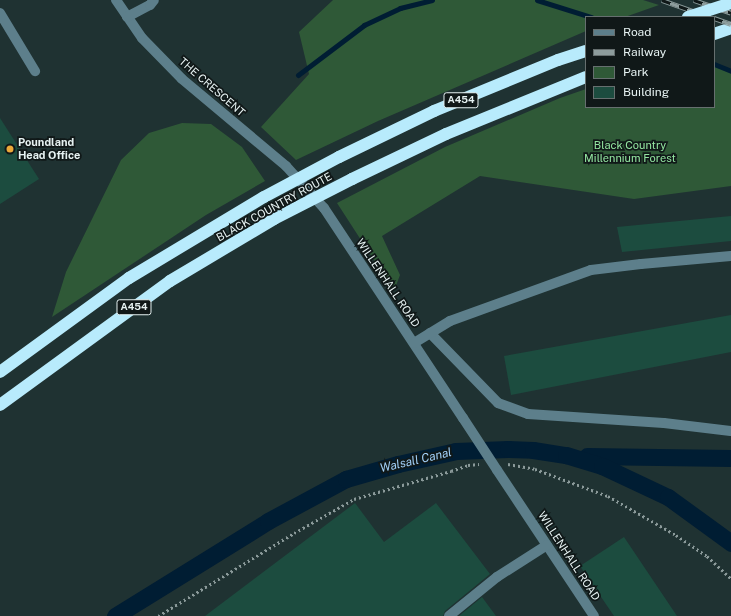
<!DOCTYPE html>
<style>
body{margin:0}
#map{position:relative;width:731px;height:616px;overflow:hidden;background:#1f3232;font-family:"Public Sans",sans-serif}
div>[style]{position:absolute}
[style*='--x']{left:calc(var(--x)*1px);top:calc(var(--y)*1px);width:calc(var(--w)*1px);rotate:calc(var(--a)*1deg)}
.green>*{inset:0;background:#2f5937}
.stream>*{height:5px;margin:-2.5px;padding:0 2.5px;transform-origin:2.5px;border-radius:2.5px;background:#001d33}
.canal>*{height:17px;margin:-8.5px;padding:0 8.5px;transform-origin:8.5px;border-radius:8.5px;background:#001d33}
.building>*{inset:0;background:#1c4c3f}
.path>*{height:2.5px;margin-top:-1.25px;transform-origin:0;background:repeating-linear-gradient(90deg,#8b9a9a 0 2px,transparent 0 5px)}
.minor>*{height:10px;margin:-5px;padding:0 5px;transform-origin:5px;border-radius:5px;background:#5d7f8b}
.highway>*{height:12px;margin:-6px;padding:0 6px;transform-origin:6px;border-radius:6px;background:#b8ebfc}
.rail>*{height:4.5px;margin-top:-2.25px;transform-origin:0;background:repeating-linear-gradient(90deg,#101818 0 9px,#8d9c9c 0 18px);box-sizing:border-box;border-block:1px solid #8d9c9c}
.minor-bridge>*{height:10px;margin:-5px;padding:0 5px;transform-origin:5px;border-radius:5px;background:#5d7f8b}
.highway-bridge>*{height:12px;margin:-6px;padding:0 6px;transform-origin:6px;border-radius:6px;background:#b8ebfc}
.dots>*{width:11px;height:11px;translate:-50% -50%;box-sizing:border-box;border:2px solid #101818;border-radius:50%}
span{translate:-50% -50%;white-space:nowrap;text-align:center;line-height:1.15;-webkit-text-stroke:3.5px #101818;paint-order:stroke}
.shield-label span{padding:1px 3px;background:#101818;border:1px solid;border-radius:3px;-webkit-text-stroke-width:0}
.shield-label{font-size:10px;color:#e6f2f2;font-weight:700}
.street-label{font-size:11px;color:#e6f2f2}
.poi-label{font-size:11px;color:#e6f2f2;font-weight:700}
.left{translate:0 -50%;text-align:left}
.park-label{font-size:11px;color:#93e5a0}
.water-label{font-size:12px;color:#a2d0f8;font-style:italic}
.legend{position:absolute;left:585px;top:16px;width:130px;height:92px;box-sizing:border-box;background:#101818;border:1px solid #666f6f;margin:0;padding:5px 7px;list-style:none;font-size:12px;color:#e6f2f2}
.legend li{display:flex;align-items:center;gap:8px;height:20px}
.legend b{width:20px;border:1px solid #666f6f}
</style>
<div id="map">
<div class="green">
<div style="clip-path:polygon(333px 0,643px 0,659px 5px,625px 17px,586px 17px,586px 31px,378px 121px,296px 160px,261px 127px,309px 74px,299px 32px)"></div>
<div style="clip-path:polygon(714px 64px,731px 71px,731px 186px,634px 199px,480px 176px,382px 236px,400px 275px,394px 291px,337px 203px,445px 147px,560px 98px,586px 89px,586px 107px,714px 107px)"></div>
<div style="clip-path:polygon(182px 123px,211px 124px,242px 147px,265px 181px,206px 215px,52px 317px,66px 272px,121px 160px,149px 133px)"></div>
</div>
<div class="stream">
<div style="--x:537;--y:0;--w:57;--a:17.5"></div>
<div style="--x:714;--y:64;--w:18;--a:22"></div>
<div style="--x:298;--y:75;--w:83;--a:-37.1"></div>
<div style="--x:364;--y:25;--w:40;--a:-25"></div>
<div style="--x:400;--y:8;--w:33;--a:-14"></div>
</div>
<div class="canal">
<div style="--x:587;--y:456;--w:144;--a:0.8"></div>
<div style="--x:115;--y:616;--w:180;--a:-31.8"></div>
<div style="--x:268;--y:521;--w:89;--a:-28.3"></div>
<div style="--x:346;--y:479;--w:54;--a:-16.1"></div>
<div style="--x:398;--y:464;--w:59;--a:-12.6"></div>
<div style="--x:456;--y:451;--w:52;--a:-2.2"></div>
<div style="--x:508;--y:449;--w:25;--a:2"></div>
<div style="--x:533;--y:450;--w:33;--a:9"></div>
<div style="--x:566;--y:455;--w:38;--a:17"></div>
<div style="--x:602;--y:466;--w:73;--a:25.2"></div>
<div style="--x:668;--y:497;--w:78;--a:36.1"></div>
</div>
<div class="building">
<div style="clip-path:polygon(0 118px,39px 179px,0 204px)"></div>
<div style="clip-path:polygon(731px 216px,731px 241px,622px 252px,617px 227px)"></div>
<div style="clip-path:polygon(731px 315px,731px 352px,511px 395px,504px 356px)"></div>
<div style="clip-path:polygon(355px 503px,384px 542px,436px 503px,490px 574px,445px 611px,443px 616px,205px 616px)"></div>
<div style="clip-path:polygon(624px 537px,677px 616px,614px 616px,580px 566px)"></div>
<div style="clip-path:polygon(482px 597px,496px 616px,459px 616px)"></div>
</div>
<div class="path">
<div style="--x:508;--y:464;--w:27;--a:10"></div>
<div style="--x:535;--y:469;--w:78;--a:20.3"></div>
<div style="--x:608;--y:496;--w:78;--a:29.8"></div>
<div style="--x:676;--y:535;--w:37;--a:34"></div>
<div style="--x:707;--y:556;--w:33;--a:43"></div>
<div style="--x:158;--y:616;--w:159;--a:-31.4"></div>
<div style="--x:294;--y:533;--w:69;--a:-29.5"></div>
<div style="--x:354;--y:499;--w:101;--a:-16.1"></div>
<div style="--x:451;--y:471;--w:18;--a:-19"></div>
<div style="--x:468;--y:465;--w:11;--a:-5"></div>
</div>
<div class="minor">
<div style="--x:116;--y:0;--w:46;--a:55.6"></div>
<div style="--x:142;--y:38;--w:57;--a:45.7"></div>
<div style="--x:182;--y:79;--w:136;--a:39.9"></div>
<div style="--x:286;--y:166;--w:57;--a:47.9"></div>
<div style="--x:324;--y:208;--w:252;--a:56.5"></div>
<div style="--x:0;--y:13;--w:68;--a:58.9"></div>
<div style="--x:127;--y:17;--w:26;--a:-28"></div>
<div style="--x:150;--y:5;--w:6;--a:-51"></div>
<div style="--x:430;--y:333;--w:98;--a:45.8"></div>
<div style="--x:498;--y:403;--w:32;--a:20"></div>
<div style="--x:528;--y:414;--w:136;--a:3.8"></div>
<div style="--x:664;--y:423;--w:67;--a:6.8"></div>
<div style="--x:414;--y:343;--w:42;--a:-31.4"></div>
<div style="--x:450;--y:321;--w:150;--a:-19.9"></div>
<div style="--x:591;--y:270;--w:50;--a:-6.8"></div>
<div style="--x:641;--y:264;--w:90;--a:-5.1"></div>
<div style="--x:497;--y:470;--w:175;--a:56.4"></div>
<div style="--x:449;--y:616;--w:62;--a:-39.1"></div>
<div style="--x:497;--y:577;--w:59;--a:-32.6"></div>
</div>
<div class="highway">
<div style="--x:714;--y:34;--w:18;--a:-19"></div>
<div style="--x:339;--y:157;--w:106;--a:-25.8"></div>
<div style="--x:434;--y:111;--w:134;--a:-22.4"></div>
<div style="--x:558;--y:60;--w:29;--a:-18"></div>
<div style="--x:352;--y:179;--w:104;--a:-25.6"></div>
<div style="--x:446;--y:134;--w:151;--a:-22.2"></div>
<div style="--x:0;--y:372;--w:160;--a:-36.1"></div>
<div style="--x:129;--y:278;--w:157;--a:-31"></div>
<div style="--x:0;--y:405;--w:210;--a:-36.1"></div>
<div style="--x:170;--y:281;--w:121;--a:-30.8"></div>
</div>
<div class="rail">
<div style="--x:662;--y:0;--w:51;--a:19.5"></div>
<div style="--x:694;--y:0;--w:39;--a:19"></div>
<div style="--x:714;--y:18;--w:18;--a:19"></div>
</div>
<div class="minor-bridge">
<div style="--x:463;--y:418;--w:62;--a:56.8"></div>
</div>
<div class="highway-bridge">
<div style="--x:688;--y:17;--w:45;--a:-18"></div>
<div style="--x:264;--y:197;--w:85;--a:-28.1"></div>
<div style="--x:274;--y:219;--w:88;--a:-27.1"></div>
</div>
<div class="dots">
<div style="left:10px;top:149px;background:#eba93a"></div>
</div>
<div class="shield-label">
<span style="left:461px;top:100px">A454</span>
<span style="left:134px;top:307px">A454</span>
</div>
<div class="street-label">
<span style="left:212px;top:87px;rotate:41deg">THE CRESCENT</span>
<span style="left:274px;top:207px;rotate:-29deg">BLACK COUNTRY ROUTE</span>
<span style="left:388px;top:283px;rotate:56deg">WILLENHALL ROAD</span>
<span style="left:569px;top:556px;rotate:57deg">WILLENHALL ROAD</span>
</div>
<div class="poi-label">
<span class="left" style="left:18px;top:149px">Poundland<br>Head Office</span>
</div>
<div class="park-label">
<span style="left:630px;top:152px">Black Country<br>Millennium Forest</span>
</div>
<div class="water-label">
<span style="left:416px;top:461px;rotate:-13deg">Walsall Canal</span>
</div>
<ul class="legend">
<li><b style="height:5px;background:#5d7f8b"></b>Road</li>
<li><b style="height:5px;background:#8d9c9c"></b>Railway</li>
<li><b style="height:11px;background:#2f5937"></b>Park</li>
<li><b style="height:11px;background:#1c4c3f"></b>Building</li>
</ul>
</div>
